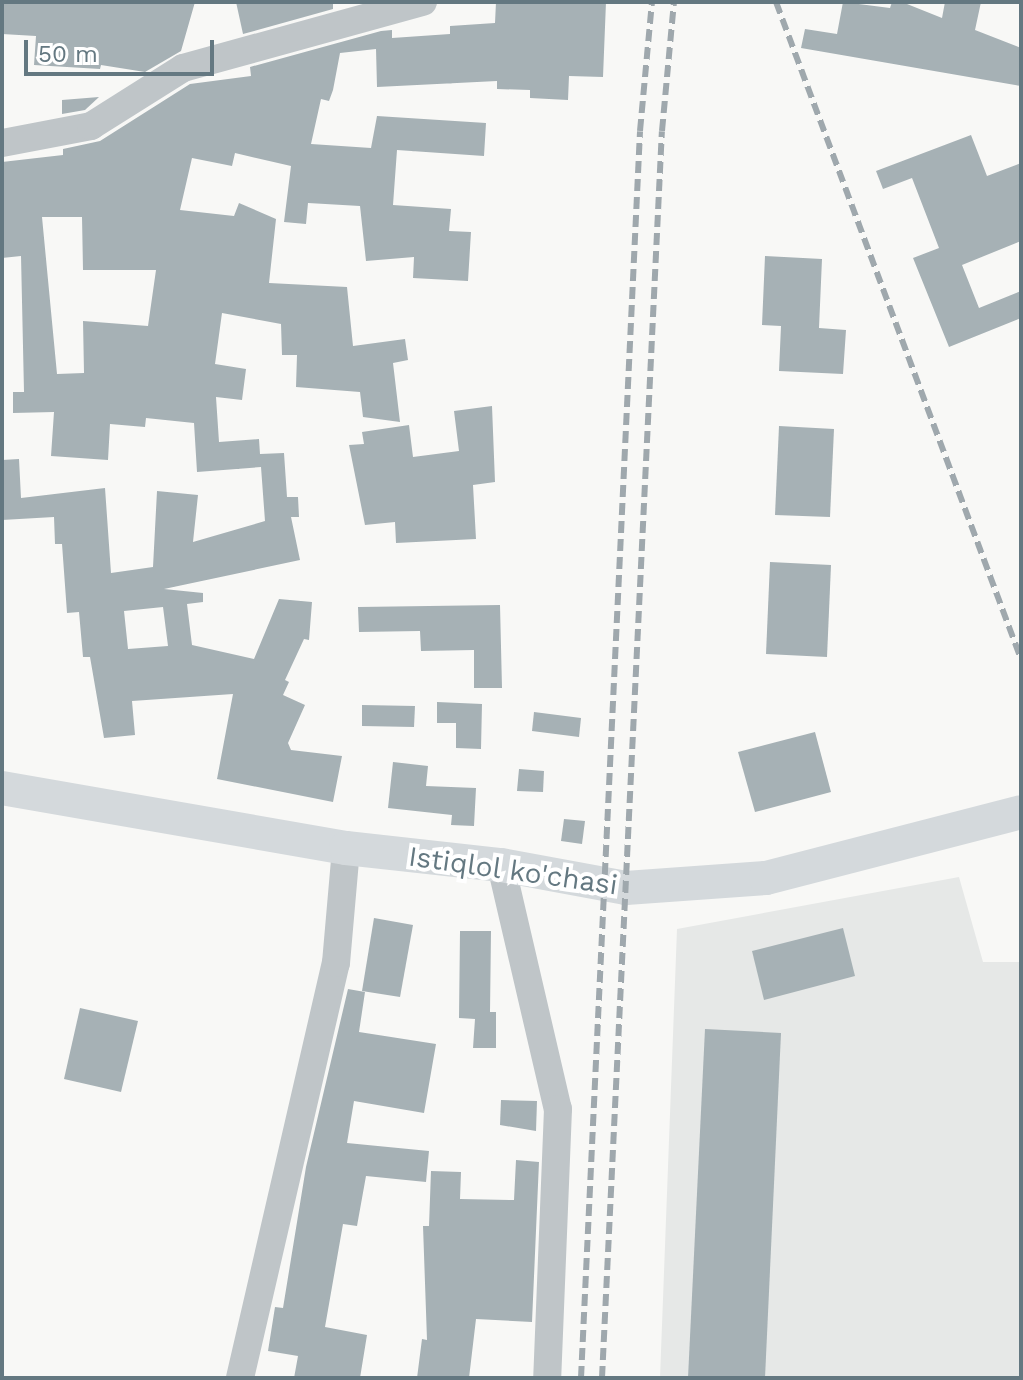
<!DOCTYPE html>
<style>
body{margin:0}
#map{position:relative;width:1023px;height:1380px;overflow:hidden;background:#f8f8f6;font-family:"Work Sans",sans-serif}
div>[style]{position:absolute}
[style*='--x']{left:calc(var(--x)*1px);top:calc(var(--y)*1px);width:calc(var(--w)*1px);rotate:calc(var(--a)*1deg)}
.built>*{inset:0;background:#e6e8e7}
.building>*{inset:0;background:#a6b1b5}
.minor>*{height:28px;margin:-14px;padding:0 14px;transform-origin:14px;border-radius:14px;background:#bfc5c8}
.major>*{height:34px;margin:-17px;padding:0 17px;transform-origin:17px;border-radius:17px;background:#d4d9dc}
.rail>*{height:6px;margin-top:-3px;transform-origin:0;background:repeating-linear-gradient(90deg,#9fa8ad 0 12px,transparent 0 18px)}
span{translate:-50% -50%;white-space:nowrap;text-align:center;line-height:1.15;-webkit-text-stroke:8px #fff;paint-order:stroke}
.street-label{font-size:28px;color:#647881}
.frame{position:absolute;inset:0;border:4px solid #647881;pointer-events:none}
.scale{position:absolute;left:24px;top:40px;width:190px;height:36px;box-sizing:border-box;border:4px solid #647881;border-top:0;padding-left:10px;font-size:24px;line-height:28px;white-space:nowrap;color:#647881;-webkit-text-stroke:6px #fff;paint-order:stroke}
</style>
<div id="map">
<div class="built">
<div style="clip-path:polygon(959px 877px,983px 962px,1021px 962px,1021px 1378px,660px 1378px,677px 929px)"></div>
</div>
<div class="building">
<div style="clip-path:polygon(2px 2px,195px 2px,181px 51px,145px 72px,101px 65px,100px 69px,34px 65px,36px 36px,2px 34px)"></div>
<div style="clip-path:polygon(236px 2px,333px 2px,333px 9px,243px 34px)"></div>
<div style="clip-path:polygon(evenodd,496px 2px,606px 2px,603px 77px,569px 76px,568px 100px,530px 98px,530px 90px,497px 89px,497px 81px,377px 87px,376px 49px,340px 53px,333px 90px,329px 101px,321px 99px,311px 144px,371px 148px,377px 116px,486px 123px,484px 156px,397px 150px,393px 205px,451px 209px,449px 231px,471px 232px,468px 281px,413px 278px,414px 257px,366px 261px,360px 206px,308px 203px,306px 224px,284px 222px,291px 166px,235px 153px,232px 166px,192px 158px,180px 210px,234px 216px,239px 203px,276px 219px,269px 283px,347px 287px,353px 346px,405px 339px,408px 360px,393px 363px,400px 422px,363px 417px,360px 392px,296px 387px,297px 355px,282px 355px,281px 324px,222px 313px,215px 364px,246px 369px,242px 400px,216px 397px,219px 442px,259px 439px,260px 454px,284px 453px,287px 497px,298px 497px,299px 517px,291px 517px,300px 560px,164px 589px,203px 593px,203px 602px,187px 604px,192px 645px,254px 659px,279px 599px,312px 602px,309px 640px,304px 639px,285px 680px,289px 682px,283px 695px,305px 705px,288px 743px,291px 750px,342px 756px,333px 802px,217px 779px,233px 694px,132px 701px,135px 735px,104px 738px,90px 657px,83px 657px,79px 612px,67px 613px,62px 544px,55px 544px,54px 517px,2px 520px,2px 460px,19px 459px,21px 498px,105px 488px,111px 573px,153px 567px,157px 491px,198px 495px,193px 542px,265px 521px,261px 467px,197px 472px,194px 423px,146px 418px,145px 427px,110px 424px,108px 460px,51px 456px,54px 412px,13px 413px,13px 392px,24px 392px,21px 256px,2px 258px,2px 162px,63px 155px,63px 149px,100px 141px,190px 84px,251px 76px,250px 67px,381px 31px,392px 30px,392px 38px,450px 34px,450px 26px,495px 23px,496px 2px,42px 217px,82px 217px,83px 270px,156px 270px,148px 326px,83px 321px,84px 373px,57px 374px,42px 217px,496px 2px,163px 607px,168px 646px,128px 649px,124px 611px,163px 607px)"></div>
<div style="clip-path:polygon(843px 2px,890px 8px,892px 2px,902px 2px,942px 18px,945px 2px,981px 2px,975px 30px,1021px 48px,1021px 86px,801px 48px,805px 29px,837px 34px)"></div>
<div style="clip-path:polygon(99px 97px,85px 110px,62px 114px,62px 100px)"></div>
<div style="clip-path:polygon(971px 135px,987px 176px,1021px 163px,1021px 241px,962px 265px,979px 308px,1021px 291px,1021px 318px,949px 347px,913px 258px,939px 248px,912px 178px,883px 189px,876px 171px)"></div>
<div style="clip-path:polygon(765px 256px,822px 259px,819px 328px,846px 330px,843px 374px,779px 371px,781px 326px,762px 325px)"></div>
<div style="clip-path:polygon(492px 406px,495px 482px,473px 485px,476px 539px,396px 543px,395px 522px,365px 525px,349px 445px,364px 444px,362px 432px,409px 425px,413px 457px,459px 451px,454px 411px)"></div>
<div style="clip-path:polygon(779px 426px,834px 429px,830px 517px,775px 515px)"></div>
<div style="clip-path:polygon(770px 562px,831px 565px,827px 657px,766px 654px)"></div>
<div style="clip-path:polygon(500px 605px,502px 688px,474px 688px,474px 650px,421px 651px,420px 631px,359px 632px,358px 607px)"></div>
<div style="clip-path:polygon(437px 702px,482px 704px,481px 749px,456px 748px,456px 723px,437px 723px)"></div>
<div style="clip-path:polygon(362px 705px,415px 706px,414px 727px,362px 726px)"></div>
<div style="clip-path:polygon(534px 712px,581px 718px,579px 737px,532px 731px)"></div>
<div style="clip-path:polygon(815px 732px,831px 792px,755px 812px,738px 752px)"></div>
<div style="clip-path:polygon(393px 762px,428px 766px,426px 786px,476px 788px,474px 826px,451px 825px,452px 815px,388px 808px)"></div>
<div style="clip-path:polygon(519px 769px,544px 771px,543px 792px,517px 791px)"></div>
<div style="clip-path:polygon(564px 819px,585px 821px,582px 844px,561px 841px)"></div>
<div style="clip-path:polygon(374px 918px,413px 925px,400px 997px,362px 991px)"></div>
<div style="clip-path:polygon(843px 928px,855px 976px,764px 1000px,752px 951px)"></div>
<div style="clip-path:polygon(460px 931px,491px 931px,490px 1012px,496px 1012px,496px 1048px,473px 1048px,475px 1019px,459px 1018px)"></div>
<div style="clip-path:polygon(348px 989px,365px 992px,359px 1032px,436px 1044px,424px 1113px,354px 1101px,347px 1143px,429px 1151px,426px 1182px,366px 1176px,357px 1226px,343px 1224px,325px 1327px,367px 1335px,360px 1378px,294px 1378px,298px 1356px,268px 1351px,275px 1307px,283px 1308px,306px 1167px)"></div>
<div style="clip-path:polygon(80px 1008px,138px 1021px,121px 1092px,64px 1079px)"></div>
<div style="clip-path:polygon(705px 1029px,781px 1033px,765px 1378px,688px 1378px)"></div>
<div style="clip-path:polygon(501px 1100px,537px 1101px,536px 1131px,500px 1125px)"></div>
<div style="clip-path:polygon(516px 1160px,539px 1162px,532px 1322px,476px 1319px,469px 1378px,417px 1378px,422px 1339px,427px 1340px,423px 1226px,429px 1226px,431px 1171px,461px 1172px,460px 1199px,514px 1200px)"></div>
</div>
<div class="minor">
<div style="--x:2;--y:143;--w:91;--a:-10.8"></div>
<div style="--x:91;--y:126;--w:109;--a:-32.2"></div>
<div style="--x:183;--y:68;--w:249;--a:-15.4"></div>
<div style="--x:501;--y:865;--w:251;--a:76.9"></div>
<div style="--x:558;--y:1109;--w:269;--a:92.3"></div>
<div style="--x:240;--y:1378;--w:426;--a:-77"></div>
<div style="--x:336;--y:963;--w:115;--a:-85"></div>
</div>
<div class="major">
<div style="--x:2;--y:788;--w:349;--a:9.9"></div>
<div style="--x:346;--y:848;--w:156;--a:6.3"></div>
<div style="--x:501;--y:865;--w:127;--a:10.4"></div>
<div style="--x:626;--y:888;--w:140;--a:-4.1"></div>
<div style="--x:766;--y:878;--w:263;--a:-14.5"></div>
</div>
<div class="rail">
<div style="--x:776;--y:2;--w:701;--a:69.55"></div>
<div style="--x:581;--y:1378;--w:1248;--a:-87.29"></div>
<div style="--x:640;--y:131;--w:130;--a:-84.7"></div>
<div style="--x:602;--y:1378;--w:1248;--a:-87.25"></div>
<div style="--x:662;--y:131;--w:130;--a:-84.7"></div>
</div>
<div class="street-label">
<span style="left:513px;top:871px;rotate:8deg">Istiqlol ko'chasi</span>
</div>
<div class="frame"></div>
<div class="scale">50 m</div>
</div>
